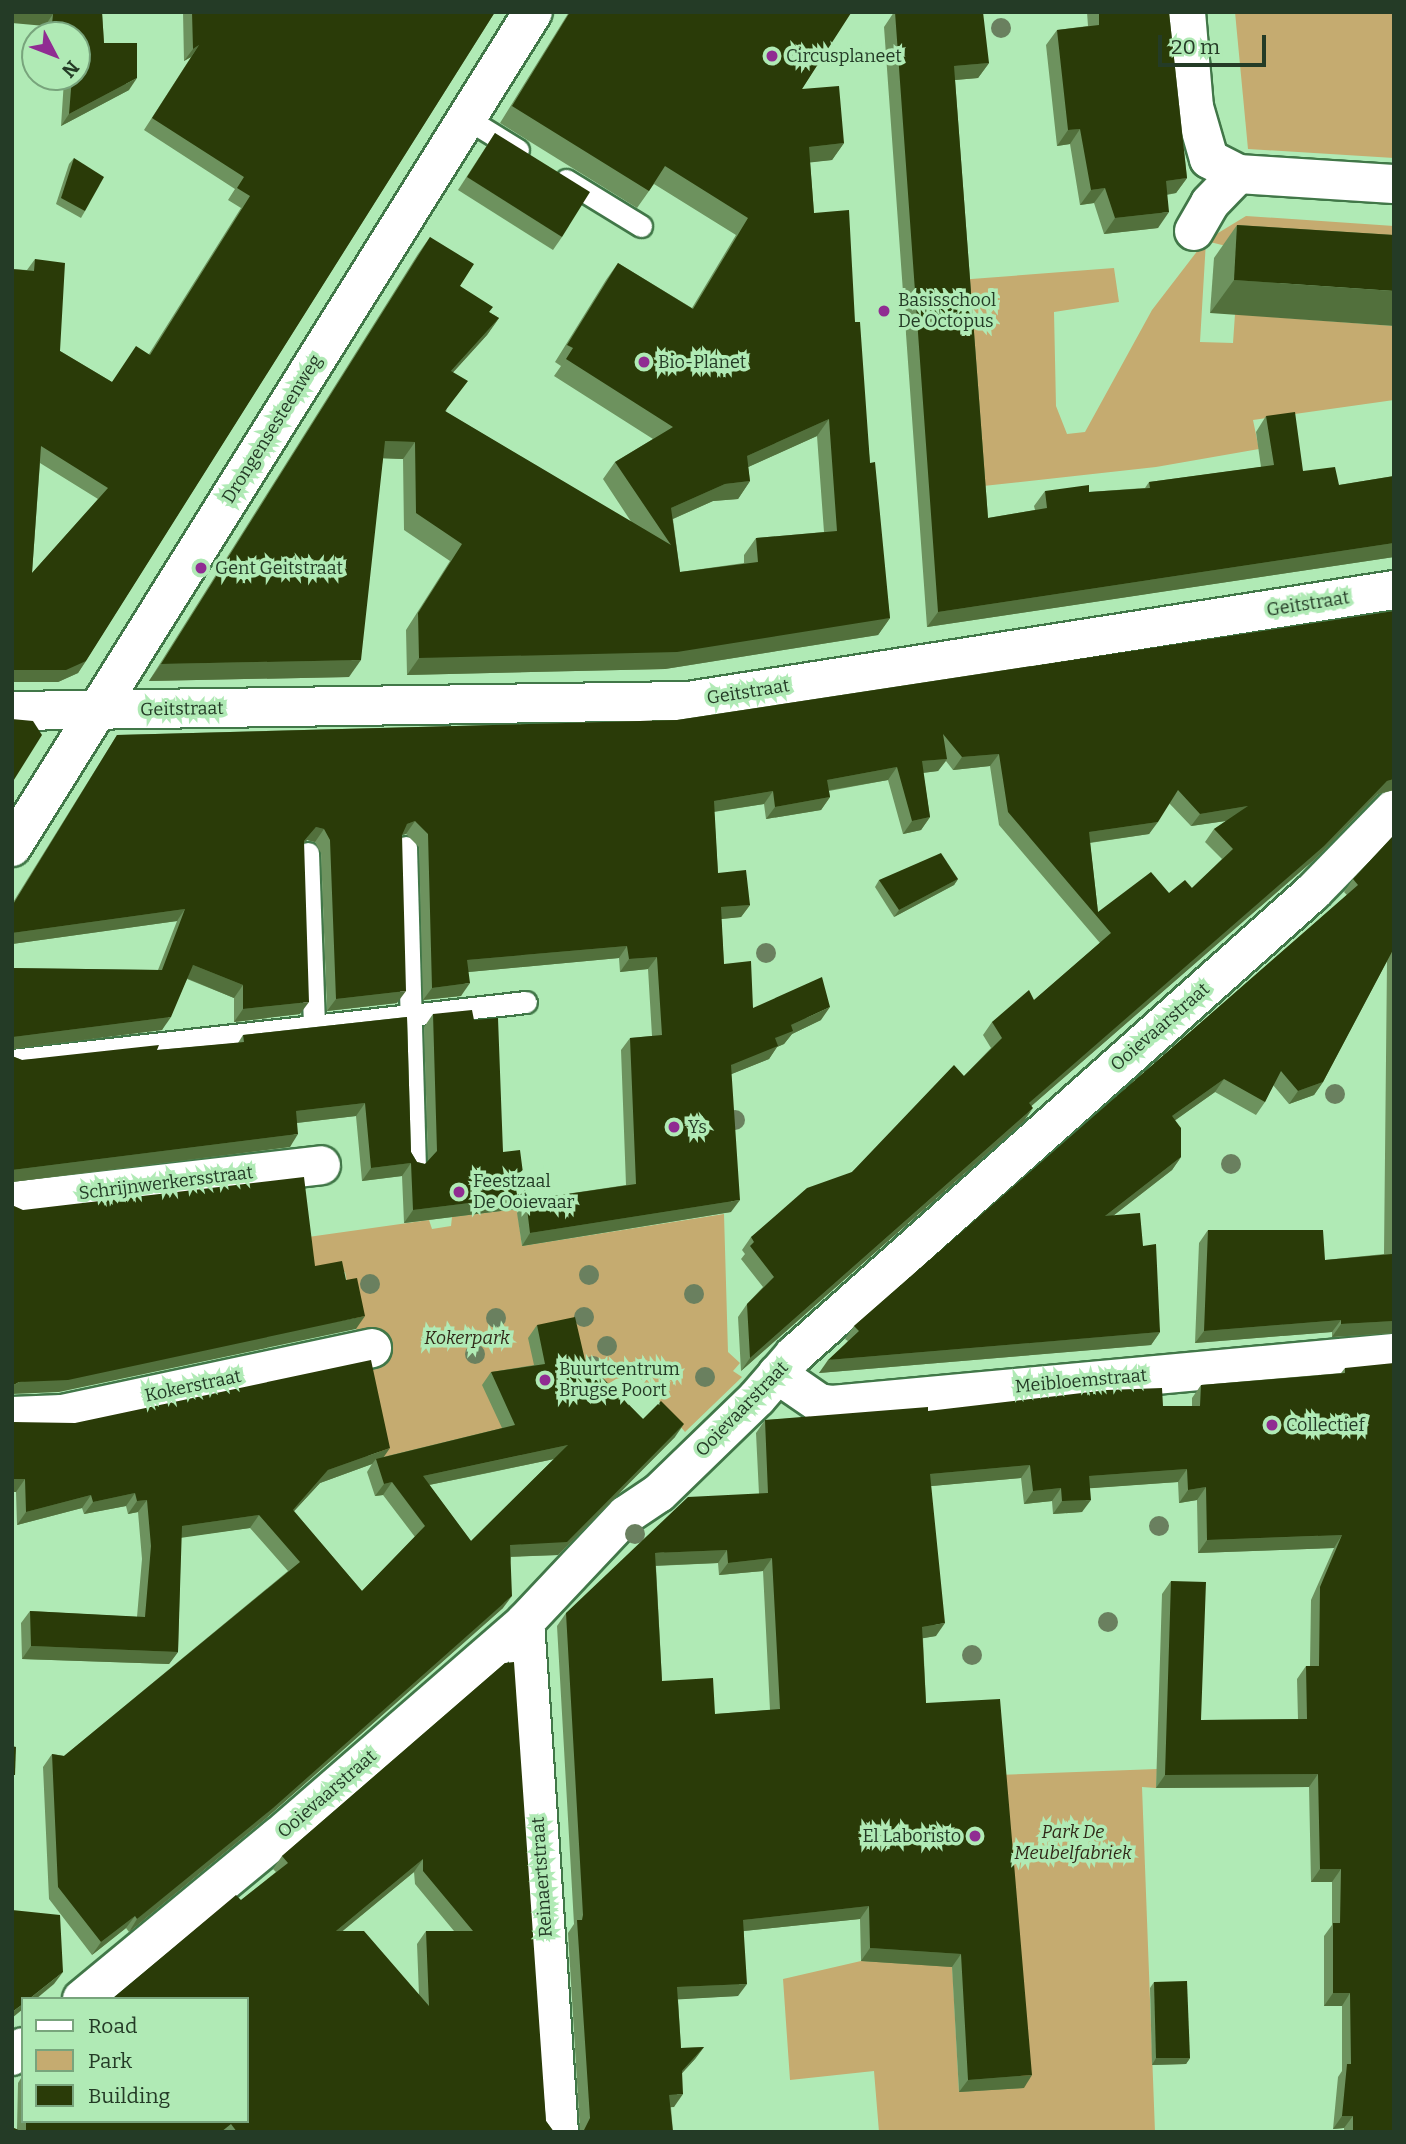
<!DOCTYPE html>
<style>
body{margin:0}
#map{position:relative;width:1406px;height:2144px;overflow:hidden;background:#b0eab5;font-family:Bitter,serif}
div>[style]{position:absolute}
[style*='--x']{left:calc(var(--x)*1px);top:calc(var(--y)*1px);width:calc(var(--w)*1px);rotate:calc(var(--a)*1deg)}
.green>*{inset:0;background:#c5ab70}
.roads{filter:drop-shadow(2px 0 #417748) drop-shadow(-2px 0 #417748) drop-shadow(0 2px #417748) drop-shadow(0 -2px #417748)}
.lane>*{height:21px;margin:-10.5px;padding:0 10.5px;transform-origin:10.5px;border-radius:10.5px;background:#fff}
.street>*{height:38px;margin:-19px;padding:0 19px;transform-origin:19px;border-radius:19px;background:#fff}
.secondary>*{height:38px;margin:-19px;padding:0 19px;transform-origin:19px;border-radius:19px;background:#fff}
.trees>*{width:20px;height:20px;margin:-10px;border-radius:50%;background:#6a805f}
.wall>*{inset:0;background:#6d925e}
.shaded-wall>*{inset:0;background:#52703c}
.building>*{inset:0;background:#2a3b08}
.dots>*{width:19px;height:19px;translate:-50% -50%;box-sizing:border-box;border:4px solid #b0eab5;border-radius:50%}
span{translate:-50% -50%;white-space:nowrap;text-align:center;line-height:1.15;-webkit-text-stroke:7px #b0eab5;paint-order:stroke}
.poi-label{font-size:18px;color:#243b26}
.left{translate:0 -50%;text-align:left}
.right{translate:-100% -50%;text-align:right}
.street-label{font-size:18px;color:#243b26}
.park-label{font-size:18px;color:#312918;font-style:italic}
.frame{position:absolute;inset:0;border:14px solid #243b26;pointer-events:none}
.legend{position:absolute;left:21px;top:1997px;width:228px;height:126px;box-sizing:border-box;background:#b0eab5;border:2px solid #78a47c;margin:0;padding:9px 12px;list-style:none;font-size:21px;color:#243b26}
.legend li{display:flex;align-items:center;gap:14px;height:35px}
.legend b{width:35px;border:2px solid #78a47c}
.north{position:absolute;left:21px;top:21px;width:70px;height:70px;box-sizing:border-box;background:#b0eab5;border:2px solid #78a47c;border-radius:50%;rotate:132deg;font-size:19px;font-weight:700;line-height:28px;text-align:center;color:#243b26}
.north::after{content:'';display:block;margin:auto;width:24px;height:32px;background:#902c92;clip-path:polygon(50% 0,100% 100%,50% 72%,0 100%)}
.scale{position:absolute;left:1158px;top:35px;width:108px;height:32px;box-sizing:border-box;border:4px solid #243b26;border-top:0;padding-left:9px;font-size:21px;line-height:24px;white-space:nowrap;color:#243b26;-webkit-text-stroke:5px #b0eab5;paint-order:stroke}
</style>
<div id="map">
<div class="green">
<div style="clip-path:polygon(1235px 12px,1394px 12px,1394px 158px,1248px 149px)"></div>
<div style="clip-path:polygon(1246px 216px,1394px 226px,1394px 256px,1226px 246px,1206px 241px,1200px 342px,1233px 343px,1235px 314px,1394px 326px,1394px 400px,1253px 420px,1259px 449px,1156px 467px,974px 487px,958px 280px,1114px 268px,1119px 302px,1054px 312px,1056px 406px,1067px 434px,1085px 432px,1152px 310px,1205px 241px)"></div>
<div style="clip-path:polygon(517px 1209px,522px 1246px,724px 1214px,728px 1352px,740px 1363px,733px 1371px,742px 1377px,685px 1432px,637px 1374px,616px 1379px,557px 1416px,383px 1468px,345px 1272px,305px 1278px,301px 1238px,429px 1220px,432px 1229px,451px 1226px,452px 1217px)"></div>
<div style="clip-path:polygon(1157px 1769px,1156px 1788px,1142px 1787px,1155px 2132px,879px 2132px,874px 2071px,790px 2080px,783px 1979px,861px 1961px,952px 1963px,959px 2092px,997px 1775px)"></div>
</div>
<div class="roads">
<div class="lane">
<div style="--x:466;--y:118;--w:61;--a:31.6"></div>
<div style="--x:566;--y:180;--w:88;--a:31.5"></div>
<div style="--x:406;--y:847;--w:317;--a:88.4"></div>
<div style="--x:308;--y:853;--w:173;--a:88"></div>
<div style="--x:12;--y:1060;--w:517;--a:-6.44"></div>
</div>
<div class="street">
<div style="--x:1186;--y:12;--w:95;--a:85.2"></div>
<div style="--x:1194;--y:107;--w:54;--a:73.9"></div>
<div style="--x:1209;--y:159;--w:33;--a:27"></div>
<div style="--x:1238;--y:174;--w:156;--a:3.7"></div>
<div style="--x:1194;--y:231;--w:32;--a:-60"></div>
<div style="--x:1210;--y:203;--w:40;--a:-46"></div>
<div style="--x:12;--y:711;--w:676;--a:-0.85"></div>
<div style="--x:688;--y:701;--w:715;--a:-8.94"></div>
<div style="--x:12;--y:1201;--w:311;--a:-6.6"></div>
<div style="--x:777;--y:1374;--w:51;--a:34.6"></div>
<div style="--x:819;--y:1403;--w:13;--a:9"></div>
<div style="--x:832;--y:1405;--w:564;--a:-5.29"></div>
<div style="--x:12;--y:1416;--w:50;--a:-2.3"></div>
<div style="--x:62;--y:1414;--w:317;--a:-12"></div>
<div style="--x:525;--y:1622;--w:511;--a:86.19"></div>
<div style="--x:82;--y:1999;--w:254;--a:-39.6"></div>
<div style="--x:278;--y:1837;--w:327;--a:-41"></div>
<div style="--x:525;--y:1622;--w:147;--a:-46.7"></div>
<div style="--x:626;--y:1515;--w:40;--a:-34"></div>
<div style="--x:659;--y:1493;--w:136;--a:-44.1"></div>
<div style="--x:757;--y:1398;--w:57;--a:-49.3"></div>
<div style="--x:794;--y:1355;--w:696;--a:-41.74"></div>
<div style="--x:1313;--y:892;--w:116;--a:-45.7"></div>
<div style="--x:12;--y:2056;--w:14;--a:-39"></div>
</div>
<div class="secondary">
<div style="--x:12;--y:847;--w:984;--a:-58.04"></div>
</div>
</div>
<div class="trees">
<div style="left:1001px;top:28px"></div>
<div style="left:766px;top:953px"></div>
<div style="left:1335px;top:1094px"></div>
<div style="left:735px;top:1120px"></div>
<div style="left:1231px;top:1164px"></div>
<div style="left:589px;top:1275px"></div>
<div style="left:370px;top:1284px"></div>
<div style="left:694px;top:1294px"></div>
<div style="left:584px;top:1317px"></div>
<div style="left:496px;top:1318px"></div>
<div style="left:607px;top:1346px"></div>
<div style="left:475px;top:1354px"></div>
<div style="left:593px;top:1366px"></div>
<div style="left:705px;top:1377px"></div>
<div style="left:1159px;top:1526px"></div>
<div style="left:635px;top:1534px"></div>
<div style="left:1108px;top:1622px"></div>
<div style="left:972px;top:1655px"></div>
</div>
<div class="wall">
<div style="clip-path:polygon(12px 12px,102px 12px,104px 43px,129px 90px,61px 126px,64px 80px,50px 77px,77px 77px,77px 35px,44px 35px,45px 26px)"></div>
<div style="clip-path:polygon(evenodd,183px 12px,495px 12px,78px 673px,58px 682px,12px 682px,12px 269px,27px 270px,35px 259px,60px 351px,112px 382px,149px 354px,241px 208px,228px 200px,235px 189px,144px 130px,191px 57px,184px 61px,183px 12px,40px 463px,98px 499px,32px 573px,40px 463px)"></div>
<div style="clip-path:polygon(evenodd,569px 12px,850px 12px,802px 89px,844px 143px,832px 160px,810px 162px,814px 213px,855px 322px,870px 463px,890px 618px,878px 635px,665px 669px,407px 675px,406px 630px,450px 561px,404px 530px,403px 459px,383px 458px,349px 677px,149px 681px,418px 254px,430px 237px,460px 286px,489px 312px,499px 318px,487px 335px,453px 372px,446px 412px,632px 523px,603px 479px,615px 462px,653px 439px,554px 376px,561px 366px,555px 362px,606px 280px,618px 263px,692px 308px,736px 235px,654px 184px,637px 208px,500px 123px,569px 12px,817px 436px,824px 532px,756px 538px,744px 555px,744px 563px,680px 572px,673px 519px,713px 501px,738px 499px,750px 481px,748px 467px,817px 436px)"></div>
<div style="clip-path:polygon(894px 12px,989px 63px,978px 78px,955px 80px,988px 518px,1035px 510px,1034px 506px,1045px 491px,1089px 492px,1145px 488px,1149px 482px,1261px 467px,1256px 432px,1266px 416px,1303px 471px,1339px 485px,1394px 476px,1394px 557px,927px 627px,884px 27px)"></div>
<div style="clip-path:polygon(1087px 12px,1169px 12px,1187px 178px,1176px 193px,1167px 195px,1158px 228px,1104px 234px,1094px 203px,1080px 205px,1070px 144px,1057px 146px,1046px 45px,1057px 30px,1088px 26px)"></div>
<div style="clip-path:polygon(495px 133px,562px 237px,553px 250px,458px 190px)"></div>
<div style="clip-path:polygon(74px 158px,85px 211px,81px 218px,56px 204px,69px 164px)"></div>
<div style="clip-path:polygon(1237px 225px,1394px 235px,1210px 313px,1214px 258px)"></div>
<div style="clip-path:polygon(evenodd,1394px 611px,1394px 790px,1378px 794px,1315px 859px,1031px 1106px,1024px 1121px,741px 1371px,738px 1317px,747px 1304px,763px 1287px,741px 1259px,745px 1254px,742px 1250px,751px 1237px,852px 1172px,964px 1076px,991px 1048px,983px 1035px,992px 1022px,1034px 1000px,1100px 943px,999px 825px,990px 766px,953px 770px,946px 761px,938px 771px,923px 773px,930px 817px,921px 830px,903px 834px,888px 780px,829px 791px,830px 797px,821px 810px,766px 819px,764px 804px,714px 812px,718px 873px,750px 905px,741px 917px,721px 919px,724px 964px,753px 1008px,821px 1020px,792px 1034px,784px 1044px,777px 1047px,769px 1059px,731px 1074px,731px 1212px,522px 1246px,517px 1213px,526px 1200px,626px 1185px,621px 1050px,630px 1038px,652px 1036px,648px 969px,620px 972px,619px 958px,468px 972px,461px 996px,423px 1000px,419px 847px,406px 834px,402px 835px,397px 1003px,327px 1011px,321px 853px,315px 842px,307px 840px,304px 843px,300px 1014px,234px 1022px,234px 998px,187px 979px,162px 1030px,12px 1049px,12px 968px,158px 970px,177px 921px,12px 944px,12px 904px,117px 735px,677px 720px,1394px 611px,1169px 803px,1191px 826px,1226px 821px,1214px 829px,1205px 842px,1222px 859px,1192px 888px,1098px 912px,1090px 843px,1149px 834px,1169px 803px)"></div>
<div style="clip-path:polygon(1394px 835px,1394px 1333px,1332px 1337px,1332px 1332px,1195px 1343px,1199px 1243px,1208px 1230px,1325px 1260px,1384px 1254px,1387px 961px,1323px 1082px,1314px 1095px,1289px 1104px,1273px 1085px,1265px 1102px,1256px 1115px,1215px 1092px,1175px 1120px,1181px 1157px,1172px 1170px,1113px 1216px,1143px 1246px,1160px 1332px,1151px 1345px,819px 1373px,848px 1341px,845px 1339px,854px 1326px,1347px 895px,1344px 892px,1353px 879px)"></div>
<div style="clip-path:polygon(958px 879px,954px 885px,894px 917px,875px 887px,879px 880px)"></div>
<div style="clip-path:polygon(433px 1014px,474px 1020px,503px 1152px,526px 1196px,517px 1209px,404px 1223px,402px 1176px,362px 1181px,356px 1116px,297px 1123px,290px 1147px,12px 1182px,12px 1056px,22px 1060px,157px 1050px,238px 1043px,243px 1035px,407px 1017px,411px 1152px,417px 1162px,425px 1164px,428px 1161px,424px 1027px)"></div>
<div style="clip-path:polygon(evenodd,537px 1325px,588px 1373px,643px 1419px,675px 1437px,558px 1555px,511px 1557px,503px 1608px,264px 1820px,129px 1932px,126px 1928px,92px 1955px,49px 1899px,43px 1767px,52px 1754px,64px 1756px,288px 1571px,250px 1528px,181px 1537px,178px 1652px,169px 1664px,22px 1659px,21px 1623px,30px 1611px,137px 1617px,142px 1559px,138px 1512px,128px 1514px,126px 1506px,84px 1514px,82px 1508px,17px 1525px,16px 1492px,12px 1492px,12px 1422px,383px 1457px,502px 1428px,482px 1385px,491px 1372px,534px 1365px,528px 1338px,537px 1325px,554px 1459px,471px 1541px,429px 1485px,488px 1473px,554px 1459px,537px 1325px,372px 1464px,367px 1472px,375px 1496px,383px 1495px,415px 1537px,362px 1591px,294px 1511px,320px 1483px,372px 1464px)"></div>
<div style="clip-path:polygon(evenodd,1345px 1368px,1394px 2132px,1344px 2132px,1344px 2128px,1333px 2129px,1338px 2077px,1342px 2071px,1342px 2006px,1324px 2006px,1324px 1936px,1332px 1925px,1332px 1882px,1311px 1882px,1309px 1787px,1156px 1788px,1162px 1594px,1171px 1581px,1201px 1720px,1298px 1719px,1297px 1679px,1306px 1666px,1310px 1666px,1311px 1600px,1334px 1548px,1198px 1553px,1197px 1500px,1179px 1503px,1178px 1482px,1090px 1488px,1082px 1512px,1053px 1514px,1052px 1501px,1024px 1504px,1021px 1478px,931px 1486px,936px 1636px,923px 1638px,926px 1703px,1024px 2088px,959px 2092px,952px 1967px,861px 1961px,860px 1919px,744px 1931px,738px 1996px,678px 1999px,681px 2048px,704px 2047px,695px 2059px,682px 2073px,674px 2107px,671px 2107px,673px 2132px,580px 2132px,568px 1933px,574px 1924px,557px 1626px,566px 1613px,759px 1494px,756px 1433px,765px 1420px,928px 1411px,1192px 1406px,1192px 1398px,1201px 1385px,1341px 1373px,1345px 1368px,718px 1563px,719px 1575px,763px 1571px,770px 1710px,715px 1714px,662px 1681px,656px 1566px,718px 1563px)"></div>
<div style="clip-path:polygon(evenodd,505px 1663px,546px 2121px,554px 2132px,12px 2132px,17px 2129px,18px 2083px,23px 2075px,23px 2121px,247px 2121px,241px 1900px,276px 1872px,273px 1869px,282px 1856px,505px 1663px,414px 1872px,415px 1884px,454px 1931px,426px 1931px,417px 1944px,419px 1995px,342px 1931px,414px 1872px)"></div>
<div style="clip-path:polygon(1154px 1982px,1190px 2058px,1186px 2064px,1152px 2065px,1150px 1988px)"></div>
</div>
<div class="shaded-wall">
<div style="clip-path:polygon(12px 12px,33px 12px,53px 14px,45px 26px,12px 23px)"></div>
<div style="clip-path:polygon(199px 45px,191px 57px,184px 61px,193px 49px)"></div>
<div style="clip-path:polygon(989px 63px,978px 78px,943px 81px,954px 66px)"></div>
<div style="clip-path:polygon(50px 77px,66px 77px,64px 80px)"></div>
<div style="clip-path:polygon(137px 78px,129px 90px,61px 126px,69px 114px)"></div>
<div style="clip-path:polygon(1080px 129px,1070px 144px,1057px 146px,1068px 130px)"></div>
<div style="clip-path:polygon(844px 143px,832px 160px,797px 164px,809px 147px)"></div>
<div style="clip-path:polygon(1187px 178px,1176px 193px,1155px 196px,1166px 181px)"></div>
<div style="clip-path:polygon(1105px 188px,1094px 203px,1080px 205px,1091px 190px)"></div>
<div style="clip-path:polygon(1169px 212px,1158px 228px,1104px 234px,1115px 218px)"></div>
<div style="clip-path:polygon(1234px 280px,1394px 291px,1394px 326px,1210px 313px)"></div>
<div style="clip-path:polygon(499px 318px,487px 335px,439px 388px,451px 371px)"></div>
<div style="clip-path:polygon(829px 419px,817px 436px,735px 473px,747px 456px)"></div>
<div style="clip-path:polygon(385px 441px,415px 442px,403px 459px,373px 458px)"></div>
<div style="clip-path:polygon(750px 481px,738px 499px,713px 501px,659px 525px,671px 508px,725px 484px)"></div>
<div style="clip-path:polygon(1394px 543px,1394px 557px,927px 627px,938px 612px)"></div>
<div style="clip-path:polygon(890px 618px,878px 635px,665px 669px,407px 675px,419px 658px)"></div>
<div style="clip-path:polygon(361px 660px,349px 677px,149px 681px,161px 664px)"></div>
<div style="clip-path:polygon(86px 661px,78px 673px,58px 682px,12px 682px,12px 670px)"></div>
<div style="clip-path:polygon(999px 754px,990px 766px,953px 770px,962px 757px)"></div>
<div style="clip-path:polygon(947px 759px,938px 771px,913px 774px,922px 761px)"></div>
<div style="clip-path:polygon(897px 767px,888px 780px,818px 792px,827px 780px)"></div>
<div style="clip-path:polygon(1394px 779px,1394px 790px,1378px 794px,1315px 859px,1020px 1116px,1029px 1103px,1387px 781px)"></div>
<div style="clip-path:polygon(773px 791px,764px 804px,705px 813px,714px 801px)"></div>
<div style="clip-path:polygon(830px 797px,821px 810px,766px 819px,775px 807px)"></div>
<div style="clip-path:polygon(1248px 806px,1239px 819px,1191px 826px,1200px 814px)"></div>
<div style="clip-path:polygon(930px 817px,921px 830px,903px 834px,912px 821px)"></div>
<div style="clip-path:polygon(415px 821px,406px 834px,399px 836px,407px 824px)"></div>
<div style="clip-path:polygon(1158px 822px,1149px 834px,1080px 844px,1089px 832px)"></div>
<div style="clip-path:polygon(316px 827px,324px 829px,315px 842px,307px 840px,295px 853px,304px 841px)"></div>
<div style="clip-path:polygon(958px 879px,954px 885px,894px 917px,899px 910px)"></div>
<div style="clip-path:polygon(750px 905px,741px 917px,712px 920px,721px 907px)"></div>
<div style="clip-path:polygon(185px 909px,177px 921px,12px 944px,12px 933px)"></div>
<div style="clip-path:polygon(627px 946px,619px 958px,458px 973px,467px 960px)"></div>
<div style="clip-path:polygon(657px 957px,648px 969px,620px 972px,629px 959px)"></div>
<div style="clip-path:polygon(193px 965px,243px 985px,234px 998px,184px 977px)"></div>
<div style="clip-path:polygon(470px 983px,461px 996px,423px 1000px,432px 988px)"></div>
<div style="clip-path:polygon(406px 991px,397px 1003px,327px 1011px,336px 999px)"></div>
<div style="clip-path:polygon(309px 1002px,300px 1014px,234px 1022px,243px 1009px)"></div>
<div style="clip-path:polygon(830px 1007px,821px 1020px,792px 1034px,784px 1044px,777px 1047px,769px 1059px,722px 1078px,731px 1065px,775px 1038px,791px 1025px)"></div>
<div style="clip-path:polygon(171px 1017px,162px 1030px,12px 1049px,13px 1037px)"></div>
<div style="clip-path:polygon(1224px 1079px,1215px 1092px,1163px 1129px,1172px 1116px)"></div>
<div style="clip-path:polygon(1323px 1082px,1314px 1095px,1289px 1104px,1298px 1091px)"></div>
<div style="clip-path:polygon(365px 1103px,356px 1116px,287px 1124px,296px 1111px)"></div>
<div style="clip-path:polygon(1033px 1108px,1024px 1121px,741px 1371px,750px 1358px)"></div>
<div style="clip-path:polygon(298px 1134px,290px 1147px,12px 1182px,12px 1170px)"></div>
<div style="clip-path:polygon(1181px 1157px,1172px 1170px,1096px 1229px,1105px 1216px)"></div>
<div style="clip-path:polygon(411px 1163px,402px 1176px,362px 1181px,371px 1168px)"></div>
<div style="clip-path:polygon(526px 1196px,517px 1209px,404px 1223px,413px 1210px)"></div>
<div style="clip-path:polygon(740px 1200px,731px 1212px,522px 1246px,530px 1233px)"></div>
<div style="clip-path:polygon(365px 1316px,356px 1329px,59px 1392px,12px 1394px,12px 1386px,19px 1382px)"></div>
<div style="clip-path:polygon(1341px 1320px,1332px 1332px,1195px 1343px,1204px 1331px)"></div>
<div style="clip-path:polygon(1394px 1321px,1394px 1333px,1332px 1337px,1341px 1324px)"></div>
<div style="clip-path:polygon(1160px 1332px,1151px 1345px,819px 1373px,828px 1360px)"></div>
<div style="clip-path:polygon(684px 1424px,675px 1437px,558px 1555px,501px 1557px,510px 1545px)"></div>
<div style="clip-path:polygon(568px 1445px,559px 1458px,414px 1488px,423px 1476px)"></div>
<div style="clip-path:polygon(390px 1448px,381px 1461px,376px 1459px,372px 1464px,320px 1483px,284px 1522px,293px 1510px,328px 1470px)"></div>
<div style="clip-path:polygon(1030px 1465px,1021px 1478px,921px 1487px,930px 1474px)"></div>
<div style="clip-path:polygon(1187px 1469px,1178px 1482px,1080px 1489px,1089px 1476px)"></div>
<div style="clip-path:polygon(12px 1479px,25px 1479px,16px 1492px,12px 1492px)"></div>
<div style="clip-path:polygon(392px 1482px,383px 1495px,375px 1496px,384px 1484px)"></div>
<div style="clip-path:polygon(1206px 1487px,1197px 1500px,1179px 1503px,1188px 1490px)"></div>
<div style="clip-path:polygon(1061px 1488px,1052px 1501px,1024px 1504px,1033px 1491px)"></div>
<div style="clip-path:polygon(135px 1493px,126px 1506px,84px 1514px,93px 1502px)"></div>
<div style="clip-path:polygon(91px 1495px,82px 1508px,17px 1525px,26px 1512px)"></div>
<div style="clip-path:polygon(147px 1500px,138px 1512px,128px 1514px,137px 1501px)"></div>
<div style="clip-path:polygon(1091px 1500px,1082px 1512px,1053px 1514px,1062px 1501px)"></div>
<div style="clip-path:polygon(259px 1515px,250px 1528px,173px 1539px,182px 1526px)"></div>
<div style="clip-path:polygon(1342px 1535px,1334px 1548px,1198px 1553px,1207px 1540px)"></div>
<div style="clip-path:polygon(727px 1550px,718px 1563px,646px 1566px,655px 1553px)"></div>
<div style="clip-path:polygon(772px 1558px,763px 1571px,719px 1575px,728px 1563px)"></div>
<div style="clip-path:polygon(512px 1596px,503px 1608px,264px 1820px,129px 1932px,137px 1919px)"></div>
<div style="clip-path:polygon(945px 1623px,936px 1636px,913px 1640px,922px 1627px)"></div>
<div style="clip-path:polygon(31px 1646px,178px 1652px,169px 1664px,22px 1659px)"></div>
<div style="clip-path:polygon(1318px 1774px,1309px 1787px,1156px 1788px,1165px 1775px)"></div>
<div style="clip-path:polygon(423px 1859px,414px 1872px,327px 1944px,336px 1931px)"></div>
<div style="clip-path:polygon(1320px 1869px,1341px 1869px,1332px 1882px,1311px 1882px)"></div>
<div style="clip-path:polygon(869px 1906px,860px 1919px,734px 1932px,743px 1920px)"></div>
<div style="clip-path:polygon(135px 1916px,126px 1928px,92px 1955px,101px 1942px)"></div>
<div style="clip-path:polygon(870px 1948px,961px 1954px,952px 1967px,861px 1961px)"></div>
<div style="clip-path:polygon(63px 1972px,54px 1984px,36px 1999px,29px 1999px)"></div>
<div style="clip-path:polygon(747px 1984px,738px 1996px,668px 2000px,677px 1987px)"></div>
<div style="clip-path:polygon(1333px 1993px,1350px 1993px,1342px 2006px,1324px 2006px)"></div>
<div style="clip-path:polygon(23px 2004px,23px 2009px,12px 2018px,12px 2012px)"></div>
<div style="clip-path:polygon(704px 2047px,695px 2059px,673px 2083px,682px 2071px)"></div>
<div style="clip-path:polygon(1156px 2058px,1190px 2058px,1186px 2064px,1152px 2065px)"></div>
<div style="clip-path:polygon(1032px 2075px,1024px 2088px,959px 2092px,968px 2080px)"></div>
<div style="clip-path:polygon(683px 2094px,674px 2107px,660px 2108px,669px 2095px)"></div>
<div style="clip-path:polygon(1342px 2116px,1353px 2116px,1344px 2128px,1333px 2129px)"></div>
</div>
<div class="building">
<div style="clip-path:polygon(33px 12px,102px 12px,104px 43px,137px 43px,137px 78px,69px 114px,72px 77px,77px 77px,77px 35px,51px 35px,53px 14px)"></div>
<div style="clip-path:polygon(evenodd,192px 12px,495px 12px,86px 661px,66px 670px,12px 670px,12px 269px,34px 271px,35px 259px,65px 263px,60px 351px,112px 382px,136px 346px,150px 355px,250px 196px,237px 188px,244px 177px,152px 118px,199px 45px,193px 49px,192px 12px,41px 446px,108px 488px,32px 573px,41px 446px)"></div>
<div style="clip-path:polygon(evenodd,570px 12px,851px 13px,802px 89px,839px 86px,844px 143px,809px 147px,814px 213px,849px 210px,855px 322px,860px 322px,870px 463px,875px 462px,890px 618px,677px 652px,419px 658px,418px 613px,462px 544px,416px 513px,415px 442px,385px 441px,361px 660px,161px 664px,430px 237px,474px 264px,460px 286px,493px 307px,489px 312px,499px 318px,451px 371px,468px 381px,445px 411px,671px 545px,615px 462px,673px 427px,566px 359px,573px 348px,567px 345px,618px 263px,693px 309px,748px 218px,665px 166px,649px 191px,512px 106px,570px 12px,829px 419px,837px 531px,756px 538px,758px 562px,680px 572px,671px 508px,725px 484px,750px 481px,747px 456px,829px 419px)"></div>
<div style="clip-path:polygon(895px 12px,983px 12px,989px 63px,954px 66px,988px 518px,1047px 508px,1045px 491px,1089px 485px,1089px 492px,1150px 488px,1149px 482px,1274px 465px,1266px 416px,1295px 412px,1303px 471px,1335px 467px,1339px 485px,1394px 476px,1394px 543px,938px 612px)"></div>
<div style="clip-path:polygon(1099px 12px,1169px 12px,1187px 178px,1166px 181px,1169px 212px,1115px 218px,1105px 188px,1091px 190px,1080px 129px,1068px 130px,1057px 30px,1099px 25px)"></div>
<div style="clip-path:polygon(495px 133px,590px 192px,562px 237px,467px 177px)"></div>
<div style="clip-path:polygon(74px 158px,104px 177px,85px 211px,61px 198px)"></div>
<div style="clip-path:polygon(1237px 225px,1394px 235px,1394px 291px,1234px 280px)"></div>
<div style="clip-path:polygon(evenodd,1394px 611px,1394px 779px,1387px 781px,1324px 846px,1029px 1103px,1033px 1108px,750px 1358px,747px 1304px,774px 1277px,750px 1246px,754px 1242px,751px 1237px,807px 1188px,852px 1172px,954px 1065px,964px 1076px,1002px 1038px,992px 1022px,1029px 990px,1034px 1000px,1111px 933px,1008px 812px,999px 754px,962px 757px,943px 734px,947px 759px,922px 761px,930px 817px,912px 821px,897px 767px,827px 780px,830px 797px,775px 807px,773px 791px,714px 801px,718px 873px,746px 870px,750px 905px,721px 907px,724px 964px,751px 961px,753px 1008px,822px 977px,830px 1007px,791px 1025px,793px 1031px,775px 1038px,778px 1046px,731px 1065px,740px 1200px,530px 1233px,526px 1200px,636px 1184px,630px 1038px,662px 1035px,657px 957px,629px 959px,627px 946px,467px 960px,470px 983px,432px 988px,428px 834px,415px 821px,407px 824px,402px 835px,406px 991px,336px 999px,330px 840px,324px 829px,316px 827px,304px 841px,309px 1002px,243px 1009px,243px 985px,193px 965px,171px 1017px,13px 1037px,12px 1040px,12px 968px,162px 970px,185px 909px,12px 933px,12px 906px,117px 735px,677px 720px,1394px 611px,1178px 790px,1200px 814px,1248px 806px,1214px 829px,1233px 849px,1192px 888px,1185px 880px,1169px 893px,1151px 872px,1098px 912px,1089px 832px,1158px 822px,1178px 790px)"></div>
<div style="clip-path:polygon(12px 719px,33px 721px,42px 735px,12px 783px)"></div>
<div style="clip-path:polygon(1394px 835px,1394px 948px,1323px 1082px,1298px 1091px,1281px 1071px,1265px 1102px,1224px 1079px,1172px 1116px,1181px 1128px,1181px 1157px,1105px 1216px,1140px 1213px,1143px 1246px,1156px 1244px,1160px 1332px,828px 1360px,859px 1331px,854px 1326px,1358px 885px,1353px 879px)"></div>
<div style="clip-path:polygon(941px 853px,958px 879px,899px 910px,879px 880px)"></div>
<div style="clip-path:polygon(472px 1010px,474px 1020px,498px 1018px,503px 1152px,520px 1150px,526px 1196px,413px 1210px,411px 1163px,371px 1168px,365px 1103px,296px 1111px,298px 1134px,12px 1170px,12px 1056px,22px 1060px,159px 1045px,157px 1050px,244px 1042px,243px 1035px,407px 1017px,411px 1152px,417px 1162px,425px 1164px,437px 1151px,433px 1014px)"></div>
<div style="clip-path:polygon(1394px 1131px,1394px 1321px,1341px 1324px,1341px 1320px,1204px 1331px,1208px 1230px,1323px 1230px,1325px 1260px,1392px 1254px)"></div>
<div style="clip-path:polygon(304px 1177px,315px 1266px,342px 1261px,346px 1280px,357px 1278px,365px 1316px,68px 1380px,19px 1382px,12px 1386px,12px 1205px,23px 1210px)"></div>
<div style="clip-path:polygon(evenodd,575px 1317px,588px 1373px,595px 1370px,643px 1419px,661px 1401px,684px 1424px,567px 1542px,510px 1545px,512px 1596px,273px 1808px,137px 1919px,135px 1916px,101px 1942px,58px 1887px,52px 1754px,64px 1756px,300px 1562px,259px 1515px,182px 1526px,178px 1652px,31px 1646px,30px 1611px,145px 1617px,151px 1546px,147px 1500px,137px 1501px,135px 1493px,93px 1502px,91px 1495px,26px 1512px,25px 1479px,12px 1479px,12px 1422px,75px 1423px,371px 1360px,390px 1448px,328px 1470px,293px 1510px,362px 1591px,425px 1526px,392px 1482px,384px 1484px,376px 1459px,515px 1425px,491px 1372px,545px 1364px,537px 1325px,575px 1317px,568px 1445px,471px 1541px,423px 1476px,568px 1445px)"></div>
<div style="clip-path:polygon(evenodd,1394px 1363px,1394px 2132px,1353px 2132px,1353px 2116px,1342px 2116px,1347px 2064px,1351px 2064px,1350px 1993px,1333px 1993px,1333px 1923px,1340px 1923px,1341px 1869px,1320px 1869px,1318px 1774px,1165px 1775px,1171px 1581px,1206px 1582px,1201px 1720px,1307px 1719px,1306px 1666px,1319px 1666px,1320px 1587px,1342px 1535px,1207px 1540px,1206px 1487px,1188px 1490px,1187px 1469px,1089px 1476px,1091px 1500px,1062px 1501px,1061px 1488px,1033px 1491px,1030px 1465px,930px 1474px,945px 1623px,922px 1627px,926px 1703px,1000px 1699px,1032px 2075px,968px 2080px,961px 1954px,870px 1948px,869px 1906px,743px 1920px,747px 1984px,677px 1987px,681px 2048px,704px 2047px,682px 2071px,683px 2094px,669px 2095px,673px 2132px,583px 2132px,590px 2118px,577px 1920px,582px 1920px,583px 1915px,566px 1613px,688px 1497px,768px 1493px,765px 1420px,928px 1407px,928px 1411px,1107px 1390px,1162px 1388px,1163px 1406px,1200px 1406px,1201px 1385px,1345px 1373px,1345px 1368px,1394px 1363px,727px 1550px,728px 1563px,772px 1558px,780px 1709px,715px 1714px,713px 1678px,662px 1681px,655px 1553px,727px 1550px)"></div>
<div style="clip-path:polygon(evenodd,514px 1662px,546px 2121px,554px 2132px,237px 2132px,231px 2124px,221px 2132px,26px 2132px,26px 2121px,247px 2121px,247px 1999px,112px 1999px,236px 1895px,241px 1900px,288px 1863px,282px 1856px,505px 1663px,514px 1662px,423px 1859px,423px 1871px,473px 1931px,426px 1931px,429px 2006px,364px 1931px,336px 1931px,423px 1859px)"></div>
<div style="clip-path:polygon(12px 1746px,16px 1747px,15px 1775px,12px 1775px)"></div>
<div style="clip-path:polygon(12px 1910px,60px 1915px,63px 1972px,29px 1999px,23px 1999px,23px 2004px,12px 2012px)"></div>
<div style="clip-path:polygon(1187px 1981px,1190px 2058px,1156px 2058px,1154px 1982px)"></div>
<div style="clip-path:polygon(12px 2127px,23px 2132px,12px 2132px)"></div>
</div>
<div class="dots">
<div style="left:772px;top:56px;background:#902c92"></div>
<div style="left:884px;top:311px;background:#902c92"></div>
<div style="left:644px;top:362px;background:#902c92"></div>
<div style="left:201px;top:568px;background:#902c92"></div>
<div style="left:674px;top:1127px;background:#902c92"></div>
<div style="left:459px;top:1192px;background:#902c92"></div>
<div style="left:545px;top:1380px;background:#902c92"></div>
<div style="left:1272px;top:1425px;background:#902c92"></div>
<div style="left:975px;top:1836px;background:#902c92"></div>
</div>
<div class="poi-label">
<span class="left" style="left:786px;top:56px">Circusplaneet</span>
<span class="left" style="left:898px;top:311px">Basisschool<br>De Octopus</span>
<span class="left" style="left:658px;top:362px">Bio-Planet</span>
<span class="left" style="left:215px;top:568px">Gent Geitstraat</span>
<span class="left" style="left:688px;top:1127px">Ys</span>
<span class="left" style="left:473px;top:1192px">Feestzaal<br>De Ooievaar</span>
<span class="left" style="left:559px;top:1380px">Buurtcentrum<br>Brugse Poort</span>
<span class="left" style="left:1286px;top:1425px">Collectief</span>
<span class="right" style="left:961px;top:1836px">El Laboristo</span>
</div>
<div class="street-label">
<span style="left:272px;top:429px;rotate:-58deg">Drongensesteenweg</span>
<span style="left:1308px;top:604px;rotate:-9deg">Geitstraat</span>
<span style="left:748px;top:692px;rotate:-9deg">Geitstraat</span>
<span style="left:182px;top:709px;rotate:-1deg">Geitstraat</span>
<span style="left:1160px;top:1027px;rotate:-41deg">Ooievaarstraat</span>
<span style="left:166px;top:1183px;rotate:-7deg">Schrijnwerkersstraat</span>
<span style="left:1081px;top:1381px;rotate:-5deg">Meibloemstraat</span>
<span style="left:193px;top:1386px;rotate:-12deg">Kokerstraat</span>
<span style="left:742px;top:1409px;rotate:-46deg">Ooievaarstraat</span>
<span style="left:327px;top:1794px;rotate:-41deg">Ooievaarstraat</span>
<span style="left:542px;top:1877px;rotate:-94deg">Reinaertstraat</span>
</div>
<div class="park-label">
<span style="left:467px;top:1338px">Kokerpark</span>
<span style="left:1073px;top:1843px">Park De<br>Meubelfabriek</span>
</div>
<div class="frame"></div>
<ul class="legend">
<li><b style="height:9px;background:#fff"></b>Road</li>
<li><b style="height:19px;background:#c5ab70"></b>Park</li>
<li><b style="height:19px;background:#2a3b08"></b>Building</li>
</ul>
<div class="north">N</div>
<div class="scale">20 m</div>
</div>
